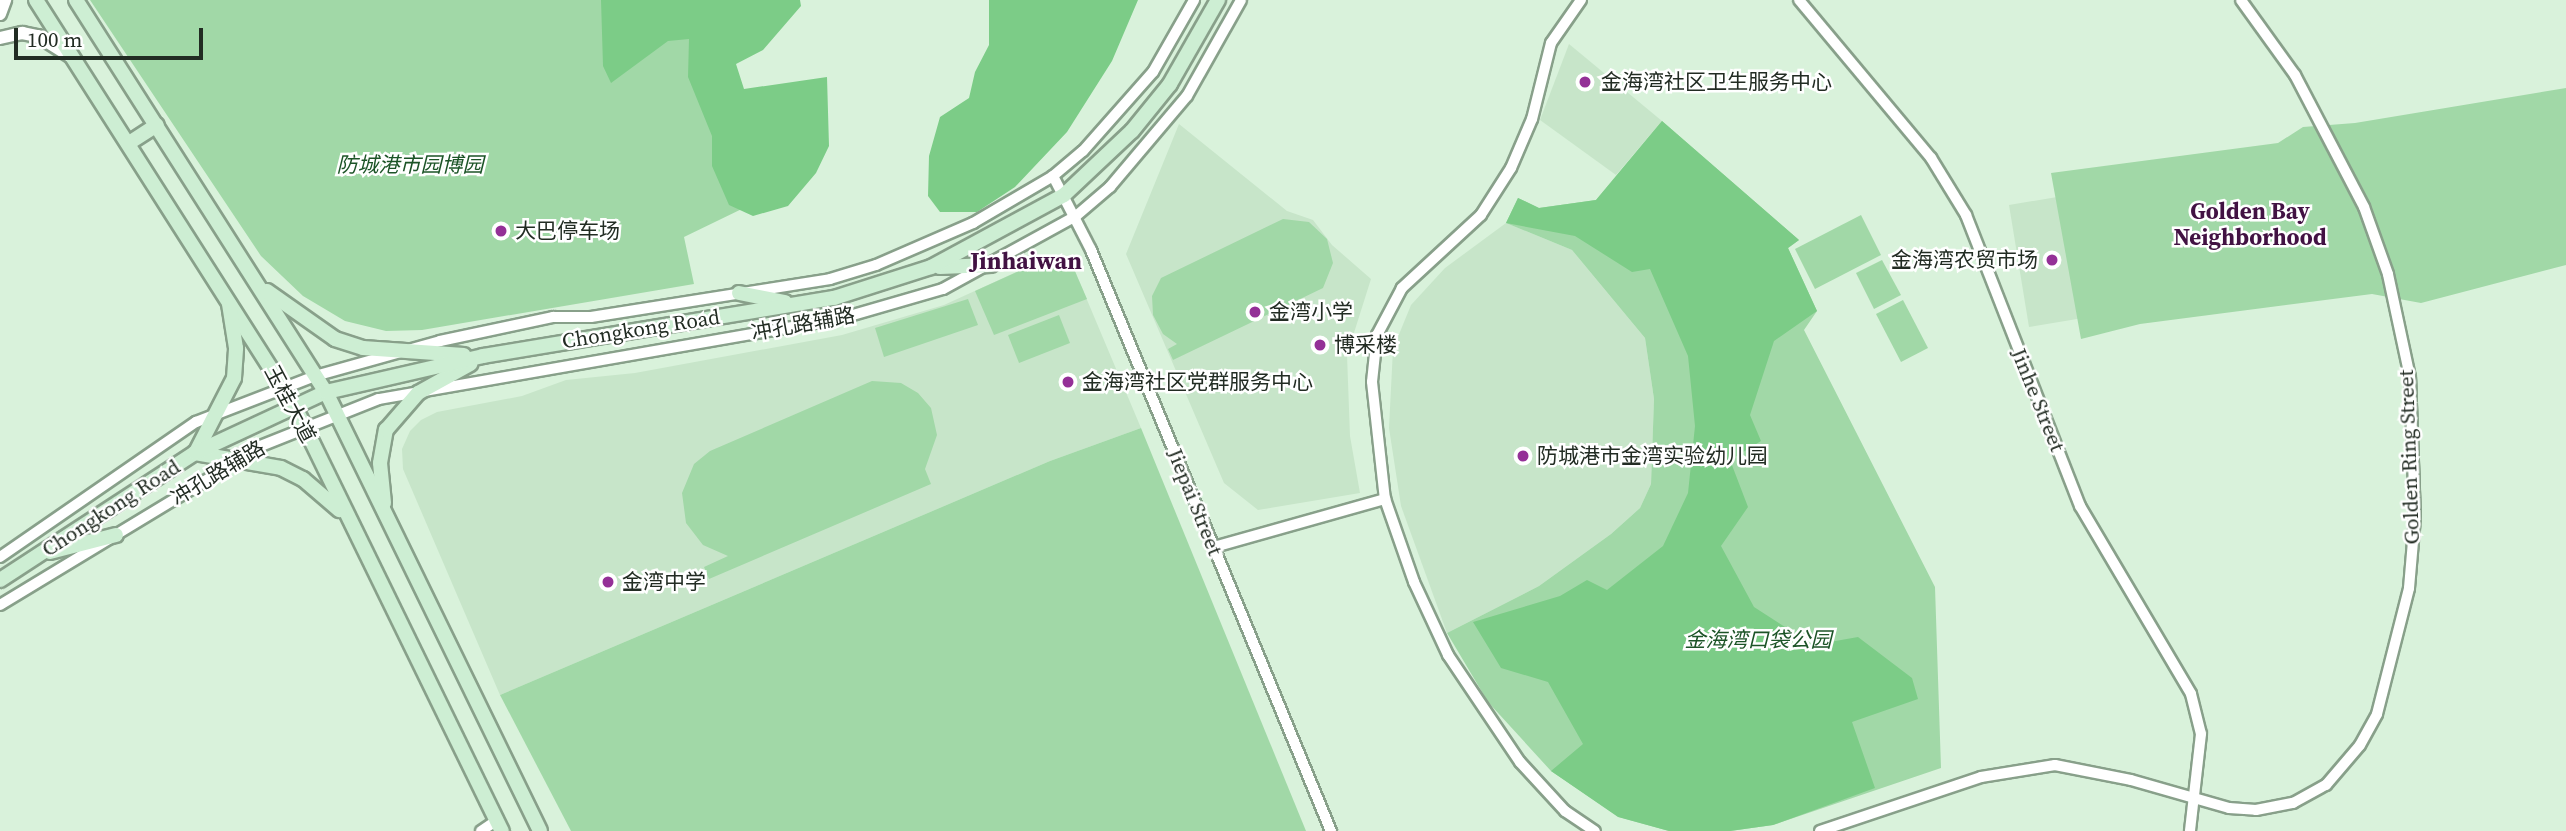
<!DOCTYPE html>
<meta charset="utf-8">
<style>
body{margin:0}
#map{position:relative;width:2566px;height:831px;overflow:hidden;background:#d9f2db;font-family:"Source Serif 4","Noto Sans SC",serif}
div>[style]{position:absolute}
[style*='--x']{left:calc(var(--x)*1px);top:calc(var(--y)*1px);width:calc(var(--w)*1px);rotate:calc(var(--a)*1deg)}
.built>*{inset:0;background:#c7e5c9}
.green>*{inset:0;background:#a1d8a7}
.forest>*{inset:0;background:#7ccc87}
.roads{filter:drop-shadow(2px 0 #88a08a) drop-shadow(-2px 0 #88a08a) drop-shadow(0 2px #88a08a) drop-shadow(0 -2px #88a08a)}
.minor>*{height:10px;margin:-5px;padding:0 5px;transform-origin:5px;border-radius:5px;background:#fff}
.tertiary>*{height:12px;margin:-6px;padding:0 6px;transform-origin:6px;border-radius:6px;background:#fff}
.secondary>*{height:14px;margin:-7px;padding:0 7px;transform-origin:7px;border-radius:7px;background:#cdeed3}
.dots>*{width:19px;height:19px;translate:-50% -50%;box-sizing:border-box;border:4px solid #fff;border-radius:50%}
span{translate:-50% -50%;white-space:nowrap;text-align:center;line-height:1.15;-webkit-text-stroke:5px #fff;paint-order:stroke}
.poi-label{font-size:21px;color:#222c23}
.left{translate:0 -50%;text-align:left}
.right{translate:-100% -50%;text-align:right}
.park-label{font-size:21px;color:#1c5427;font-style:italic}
.street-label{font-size:21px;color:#222c23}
.neighbourhood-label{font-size:23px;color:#421243;font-weight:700}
.quarter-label{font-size:24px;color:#421243;font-weight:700}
.scale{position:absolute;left:14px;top:28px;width:189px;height:32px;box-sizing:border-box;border:4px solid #222c23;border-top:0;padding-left:9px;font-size:21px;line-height:24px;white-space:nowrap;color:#222c23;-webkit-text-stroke:5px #fff;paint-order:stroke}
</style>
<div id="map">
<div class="built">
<div style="clip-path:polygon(1569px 44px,1662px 121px,1616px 175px,1540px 120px)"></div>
<div style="clip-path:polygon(1179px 124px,1287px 211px,1313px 220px,1332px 245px,1371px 279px,1347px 355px,1350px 436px,1360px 493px,1258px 510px,1224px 483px,1126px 254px)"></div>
<div style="clip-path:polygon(2075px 194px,2095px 316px,2029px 327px,2009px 205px)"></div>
<div style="clip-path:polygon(1506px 223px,1572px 250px,1645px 338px,1654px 399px,1651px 484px,1640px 508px,1611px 534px,1539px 586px,1447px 633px,1401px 506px,1389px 428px,1393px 349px,1411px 305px,1445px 268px)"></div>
<div style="clip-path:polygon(1060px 259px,1074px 269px,1141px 428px,1050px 461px,500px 695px,403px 469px,402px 449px,410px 431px,421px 420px,437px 412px,522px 396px,566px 380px,635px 373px,842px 335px,944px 305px,1043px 260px)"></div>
</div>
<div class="green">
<div style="clip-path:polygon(90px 0,679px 0,750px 205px,684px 237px,694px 284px,422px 330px,386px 331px,345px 321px,303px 296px,261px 256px)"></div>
<div style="clip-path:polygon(2566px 88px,2566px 265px,2421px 303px,2372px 294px,2140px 324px,2081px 339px,2051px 173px,2278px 143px,2303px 127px,2355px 123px)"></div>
<div style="clip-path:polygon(1662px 121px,1799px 240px,1788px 248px,1817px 311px,1804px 330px,1935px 587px,1941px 768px,1773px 825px,1730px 831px,1669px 831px,1619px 817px,1551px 771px,1488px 702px,1447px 633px,1539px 586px,1611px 534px,1640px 508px,1651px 484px,1654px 399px,1645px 338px,1572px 250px,1506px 223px,1518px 198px,1539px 208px,1596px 200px)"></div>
<div style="clip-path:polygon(1861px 215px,1881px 255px,1815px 289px,1795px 249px)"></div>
<div style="clip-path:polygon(1283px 219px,1309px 222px,1327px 239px,1333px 263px,1323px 288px,1173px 360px,1168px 349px,1177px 344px,1163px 334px,1153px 315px,1152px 296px,1161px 278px)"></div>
<div style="clip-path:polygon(1060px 259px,1074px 269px,1087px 299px,994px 335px,975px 291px,1043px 260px)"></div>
<div style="clip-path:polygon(1882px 260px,1901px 295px,1874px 309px,1856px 273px)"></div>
<div style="clip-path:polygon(968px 299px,978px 325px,884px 357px,875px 328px)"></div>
<div style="clip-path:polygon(1903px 300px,1928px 348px,1901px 362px,1876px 314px)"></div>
<div style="clip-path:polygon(1059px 315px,1070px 343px,1019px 363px,1008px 335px)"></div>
<div style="clip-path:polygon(872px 381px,901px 383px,918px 393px,931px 408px,937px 435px,925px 469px,931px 484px,709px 579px,704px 567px,728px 556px,703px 545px,686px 523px,682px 493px,694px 464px,710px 451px)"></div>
<div style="clip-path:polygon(1141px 428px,1306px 831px,571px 831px,500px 695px,1050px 461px)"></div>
</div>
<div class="forest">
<div style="clip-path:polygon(601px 0,800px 0,801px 6px,763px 50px,736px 64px,744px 89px,827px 77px,829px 146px,816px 173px,788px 206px,753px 216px,729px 205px,712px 166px,712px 136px,688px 77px,689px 39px,668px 41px,611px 83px,603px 66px)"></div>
<div style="clip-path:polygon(989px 0,1138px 0,1112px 61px,1067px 132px,1015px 187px,977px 212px,940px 212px,928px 196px,929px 156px,940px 117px,969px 98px,975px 72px,989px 45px)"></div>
<div style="clip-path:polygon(1662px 121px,1799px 240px,1788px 248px,1817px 311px,1774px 341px,1750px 415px,1761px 441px,1730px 460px,1748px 507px,1721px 546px,1754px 607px,1813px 645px,1858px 637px,1912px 678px,1918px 699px,1852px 722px,1875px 788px,1773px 825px,1730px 831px,1669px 831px,1618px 817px,1551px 771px,1583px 744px,1548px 682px,1501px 668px,1473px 622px,1560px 596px,1587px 580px,1607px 590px,1663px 546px,1688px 493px,1695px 426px,1688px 356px,1650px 269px,1632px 272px,1575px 236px,1506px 223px,1518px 198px,1539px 208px,1596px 200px)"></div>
</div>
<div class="roads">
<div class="minor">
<div style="--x:1581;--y:0;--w:52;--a:124.9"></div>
<div style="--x:1551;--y:43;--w:78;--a:104"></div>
<div style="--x:1532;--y:119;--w:53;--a:113.2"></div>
<div style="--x:1511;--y:168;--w:56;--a:122.6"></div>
<div style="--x:1481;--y:215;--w:108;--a:137.3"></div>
<div style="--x:1402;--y:288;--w:53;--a:118"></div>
<div style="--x:1377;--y:335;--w:47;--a:96.1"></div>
<div style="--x:1372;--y:382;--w:118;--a:83.7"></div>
<div style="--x:1385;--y:499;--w:88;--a:70.7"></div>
<div style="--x:1414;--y:582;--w:81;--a:65"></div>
<div style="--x:1448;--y:655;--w:129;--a:56.1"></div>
<div style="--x:1520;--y:762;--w:67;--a:47.4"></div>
<div style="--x:1565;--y:811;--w:36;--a:34"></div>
<div style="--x:1799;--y:0;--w:206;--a:50.1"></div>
<div style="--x:1931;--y:158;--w:67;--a:58.4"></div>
<div style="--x:1966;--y:215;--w:313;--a:68.6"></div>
<div style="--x:2080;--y:506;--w:218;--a:59.4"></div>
<div style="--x:2191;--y:694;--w:41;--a:76"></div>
<div style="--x:2201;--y:734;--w:98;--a:96.5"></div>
<div style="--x:1053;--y:176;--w:83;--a:62.8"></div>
<div style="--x:1091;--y:250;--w:629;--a:67.56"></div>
<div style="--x:1214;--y:547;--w:178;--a:-15.7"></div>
<div style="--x:0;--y:557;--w:238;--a:-34.6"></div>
<div style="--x:196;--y:422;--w:128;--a:-21.1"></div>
<div style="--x:315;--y:376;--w:130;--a:-15.6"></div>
<div style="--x:440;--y:341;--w:116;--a:-12"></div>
<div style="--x:553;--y:317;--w:38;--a:0"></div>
<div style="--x:591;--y:317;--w:242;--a:-9"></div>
<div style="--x:830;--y:279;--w:48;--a:-16.9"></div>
<div style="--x:876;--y:265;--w:106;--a:-23.4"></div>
<div style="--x:973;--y:223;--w:93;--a:-30.4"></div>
<div style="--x:1053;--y:176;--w:39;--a:-40"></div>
<div style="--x:1083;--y:151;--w:106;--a:-48.5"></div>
<div style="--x:1153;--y:72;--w:83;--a:-60.3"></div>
<div style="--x:0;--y:605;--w:261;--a:-31.2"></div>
<div style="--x:223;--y:470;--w:26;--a:-40"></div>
<div style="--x:243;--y:453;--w:146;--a:-21.7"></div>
<div style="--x:379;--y:399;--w:467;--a:-9.9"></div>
<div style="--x:839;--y:319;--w:108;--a:-16.1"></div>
<div style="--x:943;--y:289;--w:152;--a:-28.8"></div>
<div style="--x:1076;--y:216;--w:45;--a:-40.5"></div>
<div style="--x:1110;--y:187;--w:119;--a:-49.8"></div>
<div style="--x:1187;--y:96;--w:110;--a:-60.6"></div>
<div style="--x:481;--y:831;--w:18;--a:-34"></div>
<div style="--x:1820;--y:831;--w:170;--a:-18.5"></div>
<div style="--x:1981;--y:777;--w:75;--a:-9.2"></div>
<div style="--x:2055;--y:765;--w:77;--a:11.2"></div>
<div style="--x:2131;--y:780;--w:102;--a:15.9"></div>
<div style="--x:2229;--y:808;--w:27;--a:4"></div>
<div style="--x:2256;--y:810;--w:38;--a:-11"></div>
<div style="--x:2293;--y:803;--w:38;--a:-29"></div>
<div style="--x:2326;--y:785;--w:52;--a:-49.6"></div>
<div style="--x:2360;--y:745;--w:35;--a:-61"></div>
<div style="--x:2377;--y:714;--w:130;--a:-75.7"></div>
<div style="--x:2409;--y:588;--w:70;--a:-85.1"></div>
<div style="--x:2415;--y:518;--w:141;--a:-92"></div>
<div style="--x:2410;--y:377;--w:105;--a:-102.1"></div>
<div style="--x:2388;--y:274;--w:71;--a:-109.7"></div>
<div style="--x:2364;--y:207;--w:149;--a:-117.6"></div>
<div style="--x:2295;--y:75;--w:92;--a:-125.8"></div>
</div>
<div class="tertiary">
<div style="--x:0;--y:14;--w:15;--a:-70"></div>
<div style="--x:0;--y:38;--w:23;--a:-13"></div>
<div style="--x:22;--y:33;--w:16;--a:11"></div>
<div style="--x:38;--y:36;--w:38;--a:32"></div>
</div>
<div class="secondary">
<div style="--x:36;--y:0;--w:480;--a:57.5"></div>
<div style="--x:294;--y:405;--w:474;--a:64"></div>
<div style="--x:76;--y:0;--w:465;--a:57.5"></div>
<div style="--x:326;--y:392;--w:488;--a:64"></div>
<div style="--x:129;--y:143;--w:33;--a:-33"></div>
<div style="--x:940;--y:267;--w:51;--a:-2.2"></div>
<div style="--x:267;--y:291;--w:83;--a:35.2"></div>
<div style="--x:335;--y:339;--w:29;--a:18"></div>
<div style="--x:363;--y:348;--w:101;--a:4"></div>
<div style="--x:739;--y:293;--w:47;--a:11.1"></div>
<div style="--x:196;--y:452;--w:83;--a:-62.8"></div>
<div style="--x:234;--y:378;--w:30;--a:-86"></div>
<div style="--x:236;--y:348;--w:45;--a:-99"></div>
<div style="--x:195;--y:453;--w:87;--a:9.9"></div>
<div style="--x:281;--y:468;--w:25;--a:27"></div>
<div style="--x:303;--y:479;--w:48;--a:40.7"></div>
<div style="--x:384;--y:503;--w:40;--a:-95.7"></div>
<div style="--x:380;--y:463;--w:34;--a:-80"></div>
<div style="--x:386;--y:430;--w:49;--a:-49.1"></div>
<div style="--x:418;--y:393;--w:60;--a:-29.1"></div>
<div style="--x:50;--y:552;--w:68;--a:-14.4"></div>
<div style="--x:0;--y:580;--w:233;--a:-33.1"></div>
<div style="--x:195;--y:453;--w:145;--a:-25"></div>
<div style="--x:326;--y:392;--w:161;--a:-12.9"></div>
<div style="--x:483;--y:356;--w:356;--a:-9.4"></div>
<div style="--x:834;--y:298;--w:102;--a:-17.7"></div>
<div style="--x:931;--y:267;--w:151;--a:-28.4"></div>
<div style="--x:1064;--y:195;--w:93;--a:-43.3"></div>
<div style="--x:1132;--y:131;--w:60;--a:-51"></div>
<div style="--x:1170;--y:84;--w:97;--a:-60.3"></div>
</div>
</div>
<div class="dots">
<div style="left:1585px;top:82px;background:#943097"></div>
<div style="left:501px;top:231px;background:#943097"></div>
<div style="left:2052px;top:260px;background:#943097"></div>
<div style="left:1255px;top:312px;background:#943097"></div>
<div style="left:1320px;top:345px;background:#943097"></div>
<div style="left:1068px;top:382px;background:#943097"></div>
<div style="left:1523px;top:456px;background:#943097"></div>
<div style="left:608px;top:582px;background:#943097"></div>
</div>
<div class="poi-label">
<span class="left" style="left:1601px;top:82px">金海湾社区卫生服务中心</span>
<span class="left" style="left:515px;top:231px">大巴停车场</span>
<span class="right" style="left:2038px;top:260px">金海湾农贸市场</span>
<span class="left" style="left:1269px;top:312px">金湾小学</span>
<span class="left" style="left:1334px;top:345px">博采楼</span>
<span class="left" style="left:1082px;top:382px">金海湾社区党群服务中心</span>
<span class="left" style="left:1537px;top:456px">防城港市金湾实验幼儿园</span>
<span class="left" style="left:622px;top:582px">金湾中学</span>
</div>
<div class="park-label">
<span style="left:410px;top:165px">防城港市园博园</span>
<span style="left:1758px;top:640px">金海湾口袋公园</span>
</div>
<div class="street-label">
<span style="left:803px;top:324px;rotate:-10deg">冲孔路辅路</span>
<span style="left:641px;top:329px;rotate:-9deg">Chongkong Road</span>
<span style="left:2038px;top:400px;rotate:68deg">Jinhe Street</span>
<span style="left:290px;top:404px;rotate:62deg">玉桂大道</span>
<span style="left:2409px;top:457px;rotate:-92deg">Golden Ring Street</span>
<span style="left:218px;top:473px;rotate:-31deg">冲孔路辅路</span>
<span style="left:1195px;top:502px;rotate:68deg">Jiepai Street</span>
<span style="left:111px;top:508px;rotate:-33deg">Chongkong Road</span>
</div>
<div class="neighbourhood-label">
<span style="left:2250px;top:224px">Golden Bay<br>Neighborhood</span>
</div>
<div class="quarter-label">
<span style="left:1026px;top:261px">Jinhaiwan</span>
</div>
<div class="scale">100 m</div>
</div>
